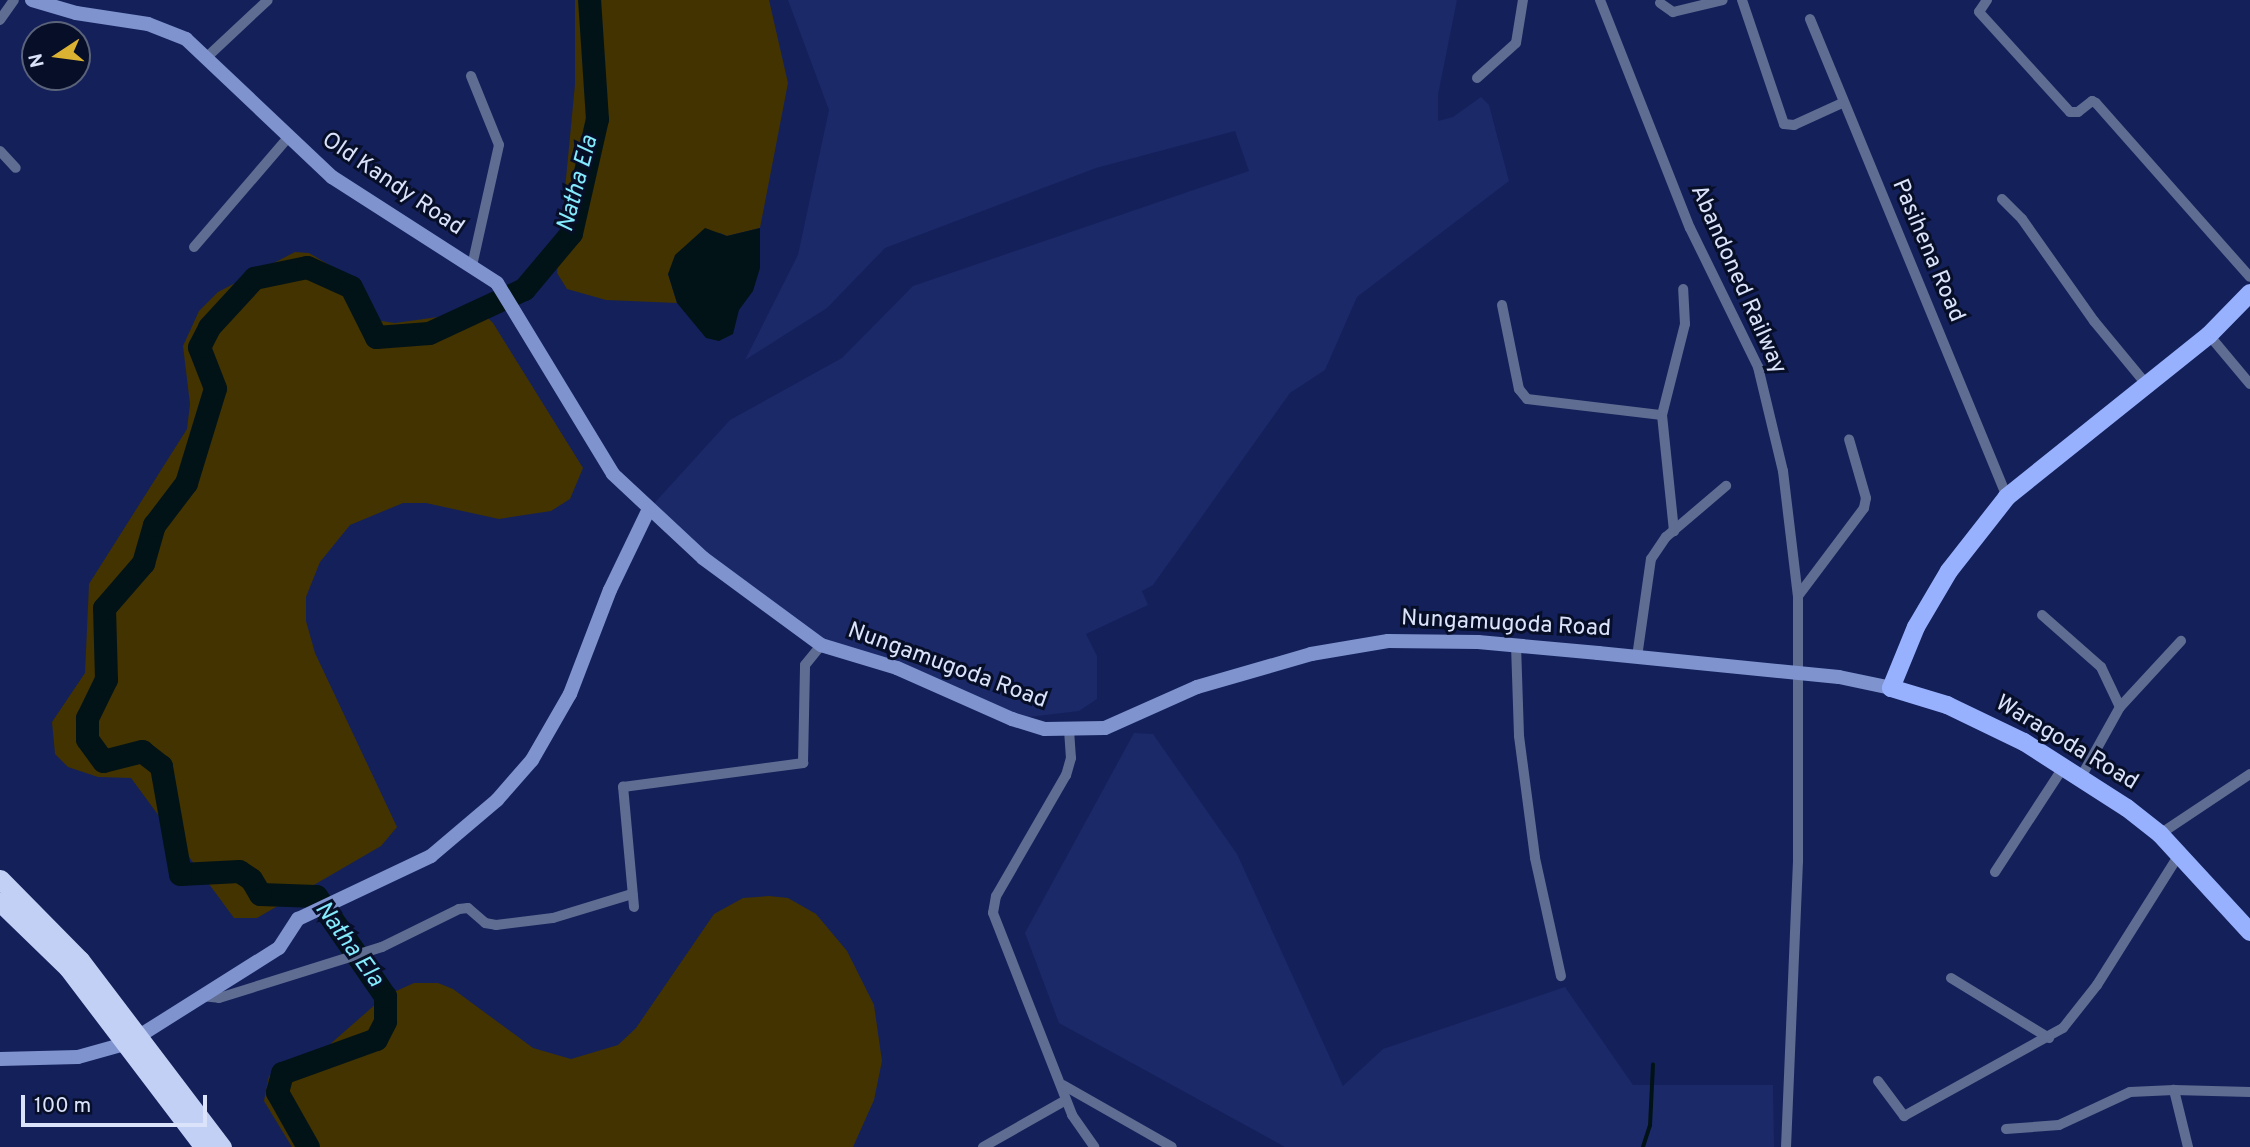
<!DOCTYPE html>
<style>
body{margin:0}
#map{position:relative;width:2250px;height:1147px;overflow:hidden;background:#14205a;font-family:Overpass,sans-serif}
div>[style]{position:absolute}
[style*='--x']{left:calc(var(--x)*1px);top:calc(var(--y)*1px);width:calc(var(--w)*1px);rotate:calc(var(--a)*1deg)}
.built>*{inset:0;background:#1b2969}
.green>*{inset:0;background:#423301}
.water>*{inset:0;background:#021317}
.stream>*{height:3.5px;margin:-1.75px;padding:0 1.75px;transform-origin:1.75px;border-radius:1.75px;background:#021317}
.river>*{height:23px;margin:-11.5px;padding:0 11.5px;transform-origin:11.5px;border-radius:11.5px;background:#021317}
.street>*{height:10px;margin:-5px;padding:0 5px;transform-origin:5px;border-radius:5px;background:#5f6d92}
.secondary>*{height:14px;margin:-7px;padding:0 7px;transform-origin:7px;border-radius:7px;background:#7f93cf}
.primary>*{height:18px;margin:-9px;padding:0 9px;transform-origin:9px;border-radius:9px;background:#97b1fe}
.highway>*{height:19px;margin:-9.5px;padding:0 9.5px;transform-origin:9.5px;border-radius:9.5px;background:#c2d0f5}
span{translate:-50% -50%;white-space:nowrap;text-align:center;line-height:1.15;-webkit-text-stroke:6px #070e27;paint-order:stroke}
.street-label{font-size:23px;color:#dae3f9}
.water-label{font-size:24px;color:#84ebfc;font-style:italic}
.north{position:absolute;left:21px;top:21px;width:70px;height:70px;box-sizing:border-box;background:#070e27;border:2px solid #5b637b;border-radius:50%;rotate:257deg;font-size:19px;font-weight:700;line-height:28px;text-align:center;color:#dae3f9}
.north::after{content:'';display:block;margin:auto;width:24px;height:32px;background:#dcb233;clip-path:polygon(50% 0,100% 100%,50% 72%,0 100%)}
.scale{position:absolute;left:21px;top:1095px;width:186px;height:32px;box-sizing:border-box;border:4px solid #dae3f9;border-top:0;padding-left:9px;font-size:21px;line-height:24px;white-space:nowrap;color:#dae3f9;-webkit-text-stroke:5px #070e27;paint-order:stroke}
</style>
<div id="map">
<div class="built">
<div style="clip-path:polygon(788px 0,1457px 0,1438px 95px,1438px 121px,1453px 117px,1481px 97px,1489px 105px,1509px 181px,1357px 297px,1325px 370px,1290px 393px,1153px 585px,1142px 591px,1148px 605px,1086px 634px,1097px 656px,1097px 699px,1079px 711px,1012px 719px,821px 645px,649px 509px,730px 420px,842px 358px,913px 286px,1249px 171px,1235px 131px,1096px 168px,885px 248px,827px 308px,745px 360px,798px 255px,829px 110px)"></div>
<div style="clip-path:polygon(1134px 733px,1153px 734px,1237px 854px,1343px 1086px,1383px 1049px,1565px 987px,1633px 1085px,1773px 1085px,1774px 1147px,1285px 1147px,1059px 1023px,1025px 933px)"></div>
</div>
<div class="green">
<div style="clip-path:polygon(575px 0,769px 0,788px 83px,760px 228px,727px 236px,720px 233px,668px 274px,677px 303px,606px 300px,567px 289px,557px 273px,575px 84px)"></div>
<div style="clip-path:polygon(295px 252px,309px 253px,331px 266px,368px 319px,395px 323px,481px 311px,493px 323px,583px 468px,570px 499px,551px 511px,499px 519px,426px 503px,403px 503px,350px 525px,320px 562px,306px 597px,306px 621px,315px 653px,397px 827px,381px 846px,257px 918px,234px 918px,131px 778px,98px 777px,68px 767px,55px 754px,52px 722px,85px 673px,89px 584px,187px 429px,190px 404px,183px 346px,199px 311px,218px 292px)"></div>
<div style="clip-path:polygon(769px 896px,788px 898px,816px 914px,847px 951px,874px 1005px,882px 1061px,874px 1100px,853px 1147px,292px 1147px,264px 1101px,269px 1076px,328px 1046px,385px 996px,414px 983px,438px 983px,453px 989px,533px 1048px,571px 1059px,618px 1045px,636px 1028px,714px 914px,743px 898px)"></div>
</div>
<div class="water">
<div style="clip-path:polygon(705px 228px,727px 236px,760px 228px,760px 268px,753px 291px,739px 310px,733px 334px,719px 341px,706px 338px,677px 303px,668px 274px,675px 255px)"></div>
</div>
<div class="stream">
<div style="--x:1643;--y:1147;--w:22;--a:-72"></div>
<div style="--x:1650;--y:1126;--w:61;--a:-87.2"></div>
</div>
<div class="river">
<div style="--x:308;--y:1147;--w:63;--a:-119.4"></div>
<div style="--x:277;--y:1092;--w:20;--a:-75"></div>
<div style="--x:282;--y:1073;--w:100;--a:-19.9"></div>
<div style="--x:376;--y:1039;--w:20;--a:-63"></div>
<div style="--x:385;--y:1021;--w:25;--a:-90"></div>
<div style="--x:385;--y:996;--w:121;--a:-124.6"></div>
<div style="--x:316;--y:896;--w:56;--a:-178"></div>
<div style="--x:260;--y:894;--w:17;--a:-121"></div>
<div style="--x:251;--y:879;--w:14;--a:-146"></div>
<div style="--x:239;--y:871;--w:59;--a:177.1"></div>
<div style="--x:180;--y:874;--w:110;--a:-100"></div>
<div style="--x:161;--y:766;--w:24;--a:-142"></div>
<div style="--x:142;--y:751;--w:40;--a:165.6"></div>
<div style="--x:103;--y:761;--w:27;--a:-126"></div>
<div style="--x:87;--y:739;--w:21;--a:-90"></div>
<div style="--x:87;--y:718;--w:43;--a:-64"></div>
<div style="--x:106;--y:679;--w:71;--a:-91.6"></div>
<div style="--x:104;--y:608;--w:60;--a:-49.1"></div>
<div style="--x:143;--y:563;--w:40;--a:-74"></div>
<div style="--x:154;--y:525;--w:53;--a:-52.7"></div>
<div style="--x:186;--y:483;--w:99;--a:-73"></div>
<div style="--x:215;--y:388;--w:44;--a:-111.3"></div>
<div style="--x:199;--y:347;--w:22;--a:-63"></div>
<div style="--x:209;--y:327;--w:67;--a:-47.4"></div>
<div style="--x:254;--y:278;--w:54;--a:-11.7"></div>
<div style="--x:307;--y:267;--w:48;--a:24.4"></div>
<div style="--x:351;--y:287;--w:56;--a:63.4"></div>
<div style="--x:376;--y:337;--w:53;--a:-4.3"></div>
<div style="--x:429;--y:333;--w:105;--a:-24.9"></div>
<div style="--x:524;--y:289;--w:73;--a:-50"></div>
<div style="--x:571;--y:233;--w:117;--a:-77.2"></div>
<div style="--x:597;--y:119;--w:119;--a:-93.8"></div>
</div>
<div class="street">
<div style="--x:1600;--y:0;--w:245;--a:68.5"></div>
<div style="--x:1690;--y:228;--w:155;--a:63.9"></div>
<div style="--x:1758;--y:367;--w:107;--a:76.5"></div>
<div style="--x:1783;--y:471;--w:126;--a:83.2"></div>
<div style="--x:1798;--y:596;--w:265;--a:90"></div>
<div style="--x:1798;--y:861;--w:286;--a:92.4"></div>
<div style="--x:1742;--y:0;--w:131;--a:71.3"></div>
<div style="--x:1784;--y:124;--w:10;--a:6"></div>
<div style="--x:1794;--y:125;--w:53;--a:-24.6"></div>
<div style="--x:1987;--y:0;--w:14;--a:124"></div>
<div style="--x:1979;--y:12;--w:135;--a:47.7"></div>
<div style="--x:2070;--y:112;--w:8;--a:0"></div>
<div style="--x:2078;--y:112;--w:18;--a:-38"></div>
<div style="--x:2092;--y:101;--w:4;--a:27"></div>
<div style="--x:2096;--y:103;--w:232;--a:48.5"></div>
<div style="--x:1660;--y:3;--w:16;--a:35"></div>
<div style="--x:1673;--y:12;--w:51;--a:-13.5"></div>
<div style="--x:1810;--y:19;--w:517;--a:67.6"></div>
<div style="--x:0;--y:20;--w:24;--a:-55"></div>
<div style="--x:207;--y:57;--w:83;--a:-43.1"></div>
<div style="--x:471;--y:76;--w:74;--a:67.9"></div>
<div style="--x:499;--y:145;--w:124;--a:102.6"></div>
<div style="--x:1477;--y:78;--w:52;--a:-41.9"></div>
<div style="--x:1516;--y:43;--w:44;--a:-80.8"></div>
<div style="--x:0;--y:151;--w:23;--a:47"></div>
<div style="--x:2002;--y:199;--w:28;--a:45"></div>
<div style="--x:2022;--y:219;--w:125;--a:54.8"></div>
<div style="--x:2094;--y:321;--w:83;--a:50.4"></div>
<div style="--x:194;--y:247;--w:143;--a:-49.3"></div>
<div style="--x:1502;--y:305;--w:86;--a:78.6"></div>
<div style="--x:1519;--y:389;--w:13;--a:51"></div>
<div style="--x:1527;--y:399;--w:136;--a:6.8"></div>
<div style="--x:1662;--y:415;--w:117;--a:84.1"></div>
<div style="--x:2209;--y:335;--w:64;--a:50.1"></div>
<div style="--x:1662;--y:415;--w:94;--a:-75.8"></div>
<div style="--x:1685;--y:324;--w:35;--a:-93"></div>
<div style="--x:1798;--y:596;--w:110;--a:-53.1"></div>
<div style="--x:1864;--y:508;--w:10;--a:-79"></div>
<div style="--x:1866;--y:498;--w:61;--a:-106.1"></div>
<div style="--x:2042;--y:615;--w:79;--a:41.4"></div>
<div style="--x:2101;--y:667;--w:44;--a:64.6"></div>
<div style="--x:1516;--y:645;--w:91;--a:88.1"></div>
<div style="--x:1519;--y:736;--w:123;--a:82.5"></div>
<div style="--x:1535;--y:858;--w:121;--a:77.6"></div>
<div style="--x:1637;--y:657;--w:99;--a:-81.9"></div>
<div style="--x:1651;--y:559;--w:27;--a:-56"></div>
<div style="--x:1666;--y:537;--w:79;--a:-40.4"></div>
<div style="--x:1069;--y:730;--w:28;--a:86"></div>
<div style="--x:1071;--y:758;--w:18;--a:106"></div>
<div style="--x:1066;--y:775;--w:140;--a:120"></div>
<div style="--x:996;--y:896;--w:17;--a:100"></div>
<div style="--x:993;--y:913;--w:217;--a:68.6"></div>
<div style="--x:1072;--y:1115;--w:39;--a:55"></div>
<div style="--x:2081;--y:777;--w:80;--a:-60.9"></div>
<div style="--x:2120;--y:707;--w:90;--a:-47.3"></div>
<div style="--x:2160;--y:834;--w:108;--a:-33.7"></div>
<div style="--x:1995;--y:872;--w:126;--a:-56.9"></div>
<div style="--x:634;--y:907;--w:121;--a:-95.2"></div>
<div style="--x:623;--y:787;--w:182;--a:-7.6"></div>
<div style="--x:803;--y:763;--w:98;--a:-88.8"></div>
<div style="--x:805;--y:665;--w:26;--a:-51"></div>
<div style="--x:1951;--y:978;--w:115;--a:31.5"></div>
<div style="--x:201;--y:996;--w:18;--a:6"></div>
<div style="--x:219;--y:998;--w:171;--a:-17.4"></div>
<div style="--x:382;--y:947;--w:86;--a:-26.3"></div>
<div style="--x:459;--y:909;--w:9;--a:-6"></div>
<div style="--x:468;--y:908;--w:23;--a:41"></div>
<div style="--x:485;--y:923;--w:11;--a:10"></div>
<div style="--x:496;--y:925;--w:57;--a:-7"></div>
<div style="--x:553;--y:918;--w:83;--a:-16.9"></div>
<div style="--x:1878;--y:1081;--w:44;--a:53.4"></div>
<div style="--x:1904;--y:1116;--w:182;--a:-29"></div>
<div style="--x:2063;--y:1028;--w:55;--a:-51.7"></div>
<div style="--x:2097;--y:985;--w:154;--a:-57.8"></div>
<div style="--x:1063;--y:1085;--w:125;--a:29.6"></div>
<div style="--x:2006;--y:1129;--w:53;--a:-4.3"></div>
<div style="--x:2059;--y:1125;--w:78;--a:-24.9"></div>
<div style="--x:2130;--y:1092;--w:44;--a:-2.6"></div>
<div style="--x:983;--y:1147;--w:95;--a:-29.5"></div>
<div style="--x:2188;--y:1147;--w:59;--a:-103.8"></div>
<div style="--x:2174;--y:1090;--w:76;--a:1.5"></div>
</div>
<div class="secondary">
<div style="--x:32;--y:0;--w:46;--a:16.5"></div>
<div style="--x:76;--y:13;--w:73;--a:8.7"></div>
<div style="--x:148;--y:24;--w:41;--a:21.5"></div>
<div style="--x:186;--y:39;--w:201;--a:43.4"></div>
<div style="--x:332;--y:177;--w:196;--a:32.7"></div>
<div style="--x:497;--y:283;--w:223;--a:58.7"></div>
<div style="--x:613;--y:474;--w:123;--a:43"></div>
<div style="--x:703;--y:558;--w:147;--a:36.4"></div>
<div style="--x:821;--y:645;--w:79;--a:16.8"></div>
<div style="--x:897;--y:668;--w:126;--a:23.9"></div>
<div style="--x:1012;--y:719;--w:34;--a:17"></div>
<div style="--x:1045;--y:729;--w:60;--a:-1"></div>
<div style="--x:1105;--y:728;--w:101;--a:-24"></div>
<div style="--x:1197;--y:687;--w:119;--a:-16.1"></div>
<div style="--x:1311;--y:654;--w:78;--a:-9.6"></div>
<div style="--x:1388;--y:641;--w:90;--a:0.6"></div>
<div style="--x:1478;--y:642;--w:121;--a:5.2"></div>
<div style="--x:1598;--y:653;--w:242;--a:5.7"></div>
<div style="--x:1839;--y:677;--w:53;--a:11.9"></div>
<div style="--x:0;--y:1059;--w:78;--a:-1.5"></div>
<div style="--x:78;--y:1057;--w:52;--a:-15.6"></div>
<div style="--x:128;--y:1043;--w:178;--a:-32.2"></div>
<div style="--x:279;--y:948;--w:35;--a:-57"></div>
<div style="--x:298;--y:919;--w:147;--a:-25.3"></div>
<div style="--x:431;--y:856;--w:87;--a:-40.3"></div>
<div style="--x:497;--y:800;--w:53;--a:-48.8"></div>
<div style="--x:532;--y:760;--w:76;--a:-60.1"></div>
<div style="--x:570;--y:694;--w:111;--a:-69"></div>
<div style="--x:610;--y:590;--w:90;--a:-64.3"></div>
</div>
<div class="primary">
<div style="--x:2250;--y:293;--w:59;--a:134.3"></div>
<div style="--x:2209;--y:335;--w:259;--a:141.3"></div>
<div style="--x:2007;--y:497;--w:94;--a:128.1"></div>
<div style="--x:1949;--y:571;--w:65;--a:120.5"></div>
<div style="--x:1916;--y:627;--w:66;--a:112.3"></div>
<div style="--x:1891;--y:688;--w:59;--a:16.9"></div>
<div style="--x:1947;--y:705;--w:85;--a:25.7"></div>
<div style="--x:2024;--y:742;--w:122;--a:32.7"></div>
<div style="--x:2127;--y:808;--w:42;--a:38.2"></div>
<div style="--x:2160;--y:834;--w:133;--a:47.4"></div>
</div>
<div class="highway">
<div style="--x:0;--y:879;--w:114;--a:45.4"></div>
<div style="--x:80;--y:960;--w:235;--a:52.8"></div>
<div style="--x:0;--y:902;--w:95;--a:44.1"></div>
<div style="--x:68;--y:968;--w:225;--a:52.8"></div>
</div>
<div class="street-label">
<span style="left:392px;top:185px;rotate:34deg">Old Kandy Road</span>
<span style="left:1927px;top:251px;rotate:67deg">Pasihena Road</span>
<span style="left:1737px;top:280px;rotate:66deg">Abandoned Railway</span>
<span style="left:1506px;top:625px;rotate:3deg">Nungamugoda Road</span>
<span style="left:947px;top:667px;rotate:20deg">Nungamugoda Road</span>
<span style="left:2066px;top:744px;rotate:31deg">Waragoda Road</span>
</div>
<div class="water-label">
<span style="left:579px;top:184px;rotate:-75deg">Natha Ela</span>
<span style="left:348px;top:945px;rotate:54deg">Natha Ela</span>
</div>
<div class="north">N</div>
<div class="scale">100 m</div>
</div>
